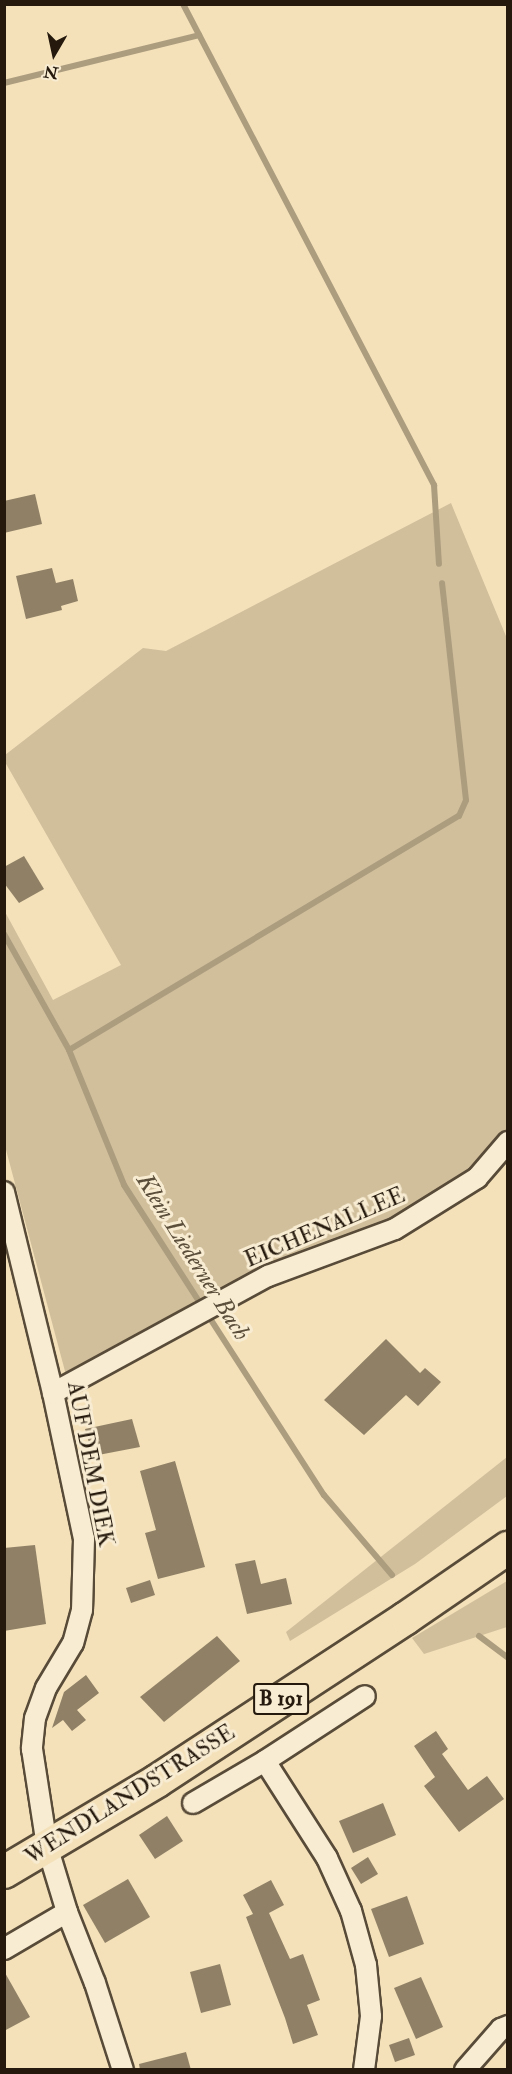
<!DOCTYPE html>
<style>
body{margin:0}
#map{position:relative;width:512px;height:2074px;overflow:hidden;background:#f4e1ba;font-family:"IM FELL Double Pica",serif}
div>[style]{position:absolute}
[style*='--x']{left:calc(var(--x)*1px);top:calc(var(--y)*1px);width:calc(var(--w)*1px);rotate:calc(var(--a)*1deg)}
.green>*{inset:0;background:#d1bf9c}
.stream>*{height:6px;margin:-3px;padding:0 3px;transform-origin:3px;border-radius:3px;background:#ad9d7f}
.building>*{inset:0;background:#908166}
.roads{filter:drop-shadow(2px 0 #584b38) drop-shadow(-2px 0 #584b38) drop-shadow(0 2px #584b38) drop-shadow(0 -2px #584b38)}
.minor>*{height:20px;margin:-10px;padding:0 10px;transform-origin:10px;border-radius:10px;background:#f8ecd2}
.primary>*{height:32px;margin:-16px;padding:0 16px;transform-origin:16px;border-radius:16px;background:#f4e1ba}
span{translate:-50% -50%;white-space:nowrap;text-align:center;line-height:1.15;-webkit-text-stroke:6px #f8ecd2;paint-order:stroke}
.shield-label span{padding:2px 4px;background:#f8ecd2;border:2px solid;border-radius:4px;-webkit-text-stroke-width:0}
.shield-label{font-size:21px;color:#24190c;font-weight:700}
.street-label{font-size:22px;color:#24190c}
.water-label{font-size:24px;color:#5b4e3a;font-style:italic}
.frame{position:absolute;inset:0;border:6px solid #24190c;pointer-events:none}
.north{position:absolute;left:24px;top:24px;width:60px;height:60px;-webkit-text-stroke:4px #f8ecd2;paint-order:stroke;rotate:189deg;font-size:16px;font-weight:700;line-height:24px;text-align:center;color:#24190c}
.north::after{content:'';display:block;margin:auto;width:21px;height:27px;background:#24190c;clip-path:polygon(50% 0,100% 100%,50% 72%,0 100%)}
</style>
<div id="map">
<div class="green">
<div style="clip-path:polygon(451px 503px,508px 641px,507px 1128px,470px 1172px,388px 1222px,261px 1269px,221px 1288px,66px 1375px,5px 1146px,4px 910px,53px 1000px,121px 965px,5px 762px,5px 755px,143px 648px,166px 651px)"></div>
<div style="clip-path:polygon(507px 1457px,507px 1496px,415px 1564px,290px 1641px,286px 1632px)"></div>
<div style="clip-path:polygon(507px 1581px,507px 1627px,424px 1654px,412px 1638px)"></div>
</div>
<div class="stream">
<div style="--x:183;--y:4;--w:543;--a:62.44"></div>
<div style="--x:434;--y:485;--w:79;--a:86.4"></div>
<div style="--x:4;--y:83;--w:201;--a:-13.8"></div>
<div style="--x:4;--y:934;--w:133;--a:60.7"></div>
<div style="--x:69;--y:1050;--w:146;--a:67.8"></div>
<div style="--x:124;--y:1185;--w:369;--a:57.2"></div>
<div style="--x:324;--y:1495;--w:105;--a:49.6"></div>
<div style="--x:69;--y:1050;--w:455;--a:-31"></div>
<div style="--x:459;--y:816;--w:17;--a:-66"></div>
<div style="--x:466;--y:800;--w:218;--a:-96.3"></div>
<div style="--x:479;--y:1636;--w:36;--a:37"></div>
</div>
<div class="building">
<div style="clip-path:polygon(35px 494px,42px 524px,4px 533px,4px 501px)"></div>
<div style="clip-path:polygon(52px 568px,56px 583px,73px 579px,78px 601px,61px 606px,62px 610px,26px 619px,16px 576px)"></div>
<div style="clip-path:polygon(24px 856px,44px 889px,19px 903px,4px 883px,4px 867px)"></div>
<div style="clip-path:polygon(386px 1339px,420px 1373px,425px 1368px,441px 1382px,418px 1406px,406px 1395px,364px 1435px,324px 1400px)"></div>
<div style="clip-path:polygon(132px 1419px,140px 1447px,93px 1456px,85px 1429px)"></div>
<div style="clip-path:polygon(175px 1461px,205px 1567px,158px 1579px,145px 1533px,156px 1530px,140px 1471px)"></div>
<div style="clip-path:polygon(35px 1545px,46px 1624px,4px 1631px,4px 1548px)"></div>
<div style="clip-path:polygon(255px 1560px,261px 1584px,286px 1578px,292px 1604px,247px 1614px,235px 1564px)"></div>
<div style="clip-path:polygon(150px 1580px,155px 1595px,131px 1603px,126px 1588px)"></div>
<div style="clip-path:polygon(217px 1636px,240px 1661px,164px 1722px,140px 1697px)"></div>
<div style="clip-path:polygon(86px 1675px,99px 1693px,77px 1710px,86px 1720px,72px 1731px,63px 1720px,52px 1728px,64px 1692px)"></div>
<div style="clip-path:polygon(436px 1731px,448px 1749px,442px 1754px,468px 1790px,487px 1776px,504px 1799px,459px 1832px,424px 1786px,435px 1777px,414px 1746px)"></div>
<div style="clip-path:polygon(383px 1803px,396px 1835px,353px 1853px,339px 1821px)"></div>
<div style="clip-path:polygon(167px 1816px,183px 1841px,155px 1859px,139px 1835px)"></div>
<div style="clip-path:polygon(368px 1857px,378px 1874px,361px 1884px,351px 1868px)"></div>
<div style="clip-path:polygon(128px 1879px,150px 1917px,105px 1943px,83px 1905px)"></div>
<div style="clip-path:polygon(271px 1880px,284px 1905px,269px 1913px,290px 1959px,303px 1954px,320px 2000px,307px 2005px,318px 2035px,293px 2044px,285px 2018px,246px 1917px,253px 1914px,243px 1895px)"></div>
<div style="clip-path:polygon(407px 1896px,424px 1944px,389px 1957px,371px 1909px)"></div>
<div style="clip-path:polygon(220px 1964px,231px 2005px,201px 2013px,190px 1972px)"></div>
<div style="clip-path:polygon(4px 1971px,30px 2017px,4px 2031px)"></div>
<div style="clip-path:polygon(421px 1977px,443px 2027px,416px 2039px,394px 1988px)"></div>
<div style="clip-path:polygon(409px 2038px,415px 2055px,395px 2062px,389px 2045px)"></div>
<div style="clip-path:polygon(186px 2052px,191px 2070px,140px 2070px,139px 2064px)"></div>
</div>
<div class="roads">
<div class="minor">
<div style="--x:4;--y:1192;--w:207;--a:76.3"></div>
<div style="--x:53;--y:1393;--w:149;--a:78"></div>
<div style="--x:84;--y:1539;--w:71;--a:91.6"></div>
<div style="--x:82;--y:1610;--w:34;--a:105"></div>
<div style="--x:73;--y:1643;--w:52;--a:121"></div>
<div style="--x:46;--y:1688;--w:32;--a:110"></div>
<div style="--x:35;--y:1718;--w:31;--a:96"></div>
<div style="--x:32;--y:1749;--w:98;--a:81.2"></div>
<div style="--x:47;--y:1846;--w:69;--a:73.1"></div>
<div style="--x:67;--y:1912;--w:76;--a:68.5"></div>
<div style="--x:95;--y:1983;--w:91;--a:72.2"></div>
<div style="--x:53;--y:1393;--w:245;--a:-28.6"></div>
<div style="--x:268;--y:1276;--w:135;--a:-20.3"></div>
<div style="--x:395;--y:1229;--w:97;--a:-31.9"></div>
<div style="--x:477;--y:1178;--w:48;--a:-49.3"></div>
<div style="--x:193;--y:1803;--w:83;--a:-30.3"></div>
<div style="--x:4;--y:1949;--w:73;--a:-30.4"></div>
<div style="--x:364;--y:2070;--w:54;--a:-82.6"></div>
<div style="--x:371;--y:2016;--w:51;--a:-95.6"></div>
<div style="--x:366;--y:1965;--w:56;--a:-105.5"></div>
<div style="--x:351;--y:1911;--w:58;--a:-114.4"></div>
<div style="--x:327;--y:1858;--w:115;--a:-122.6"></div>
<div style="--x:265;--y:1761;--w:119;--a:-33"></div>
<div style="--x:465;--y:2070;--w:55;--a:-48.7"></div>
<div style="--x:501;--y:2029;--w:8;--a:-23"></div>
</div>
<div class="primary">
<div style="--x:4;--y:1872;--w:178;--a:-30.7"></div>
<div style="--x:157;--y:1781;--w:298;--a:-33.2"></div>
<div style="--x:406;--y:1618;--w:124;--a:-34.5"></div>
</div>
</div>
<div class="shield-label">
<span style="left:281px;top:1699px">B 191</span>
</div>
<div class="street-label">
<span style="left:325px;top:1228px;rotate:-23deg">EICHENALLEE</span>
<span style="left:90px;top:1464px;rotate:79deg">AUF DEM DIEK</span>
<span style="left:130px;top:1795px;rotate:-32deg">WENDLANDSTRASSE</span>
</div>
<div class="water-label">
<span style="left:193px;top:1257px;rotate:58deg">Klein Liederner Bach</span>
</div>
<div class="frame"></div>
<div class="north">N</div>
</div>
